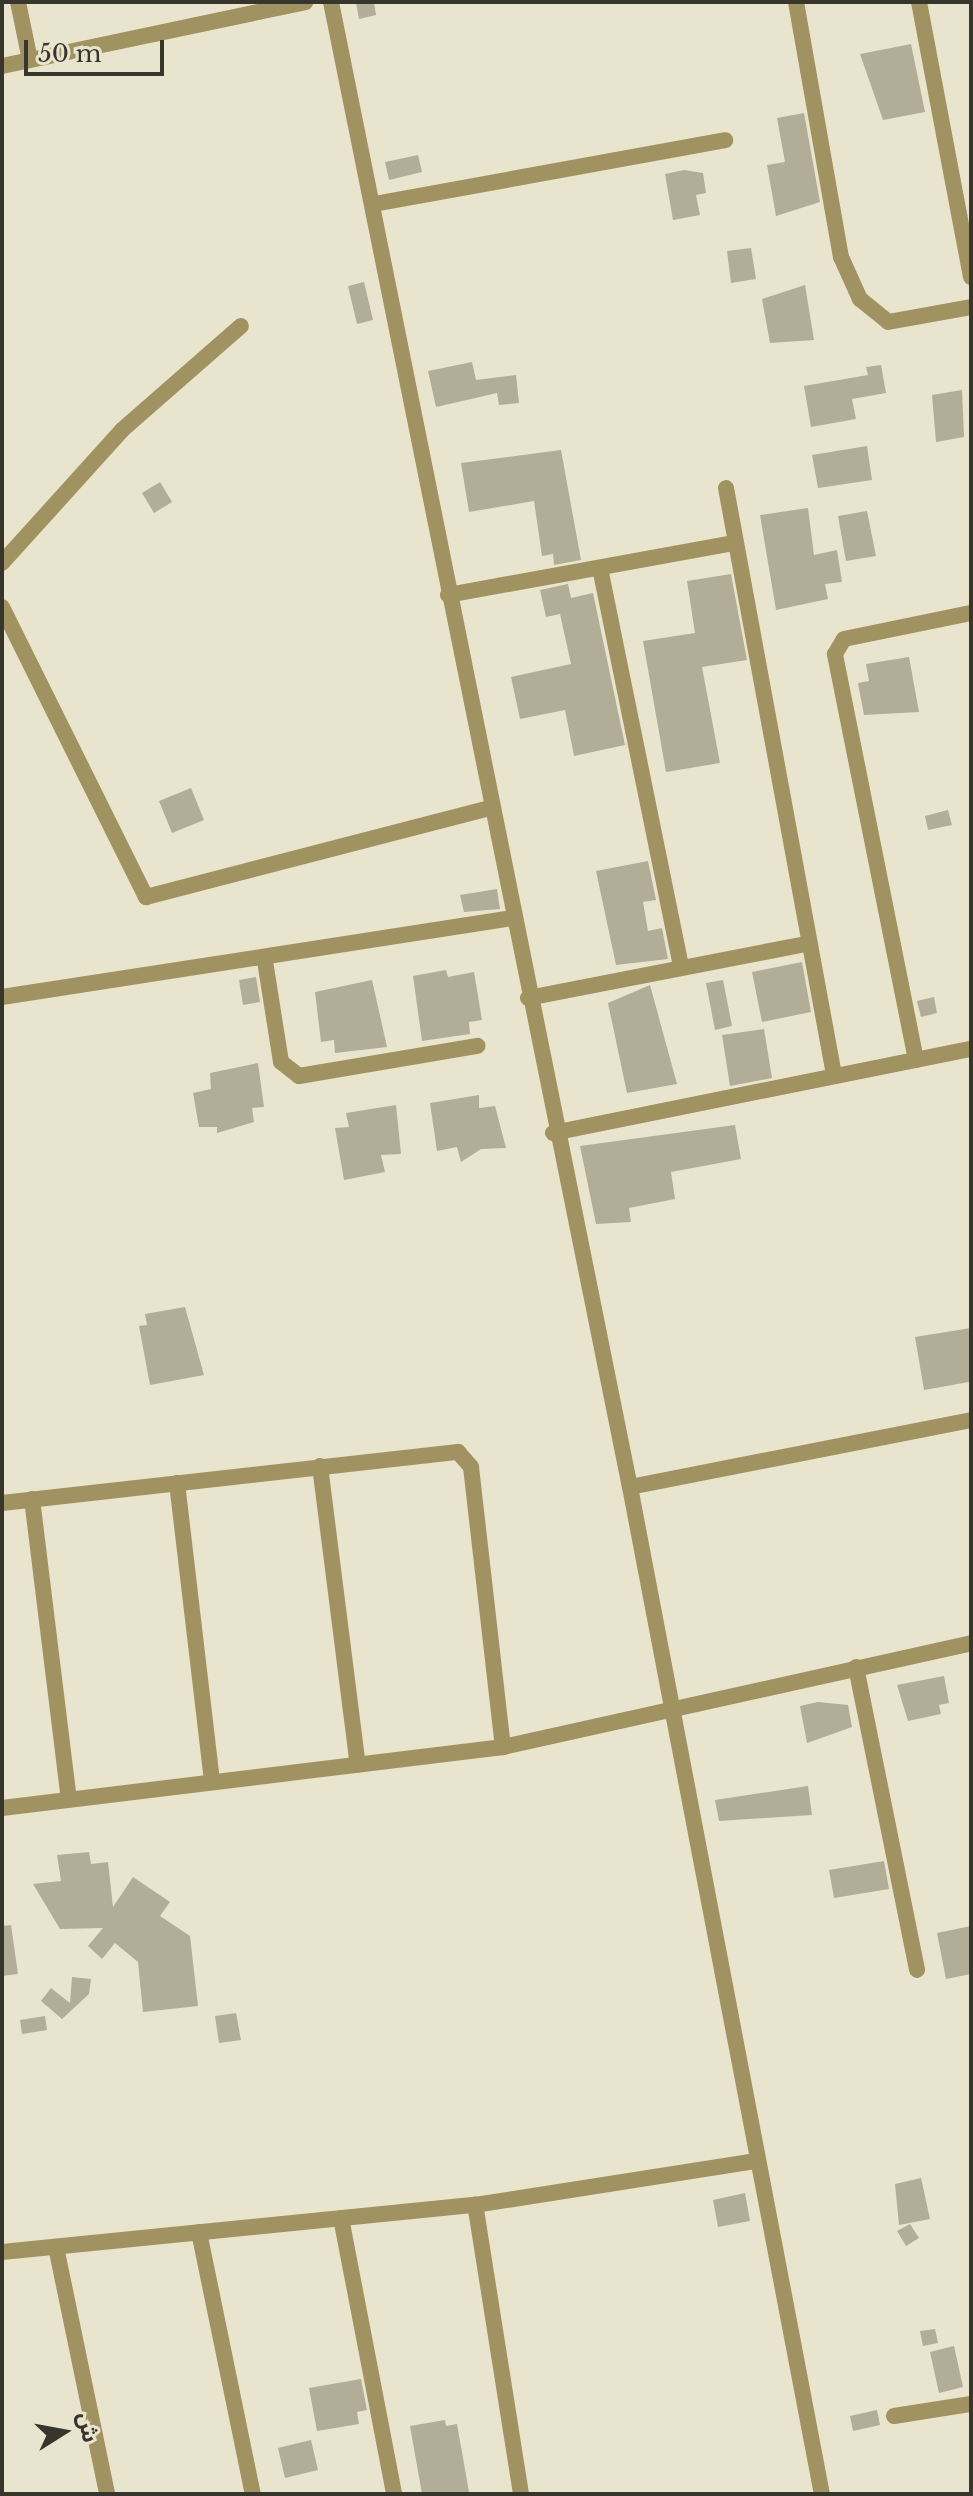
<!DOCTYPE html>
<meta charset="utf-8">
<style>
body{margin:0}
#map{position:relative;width:973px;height:2496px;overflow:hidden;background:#e9e4cd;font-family:"Libre Baskerville","Noto Sans Arabic",serif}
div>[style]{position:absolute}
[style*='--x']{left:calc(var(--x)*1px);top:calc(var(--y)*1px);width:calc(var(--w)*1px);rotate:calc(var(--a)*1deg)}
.building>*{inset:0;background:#b2ad97}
.minor>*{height:16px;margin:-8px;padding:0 8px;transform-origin:8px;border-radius:8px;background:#a19361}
span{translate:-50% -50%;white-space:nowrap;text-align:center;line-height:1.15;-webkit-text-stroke:8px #e9e4cd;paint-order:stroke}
.frame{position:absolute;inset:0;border:4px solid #37352c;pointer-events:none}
.north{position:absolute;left:24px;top:2392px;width:80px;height:80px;-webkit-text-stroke:6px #e9e4cd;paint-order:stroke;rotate:79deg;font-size:22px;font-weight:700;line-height:32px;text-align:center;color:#37352c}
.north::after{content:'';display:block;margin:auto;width:28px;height:36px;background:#37352c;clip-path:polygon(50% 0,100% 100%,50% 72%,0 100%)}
.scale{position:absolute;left:24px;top:40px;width:140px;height:36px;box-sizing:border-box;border:4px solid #37352c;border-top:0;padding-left:10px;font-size:24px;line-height:28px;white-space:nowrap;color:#37352c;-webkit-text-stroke:6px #e9e4cd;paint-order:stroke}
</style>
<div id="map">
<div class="building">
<div style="clip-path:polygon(356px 2px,374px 2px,376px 15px,359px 19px)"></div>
<div style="clip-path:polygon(911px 44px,925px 112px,883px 120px,860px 54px)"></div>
<div style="clip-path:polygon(804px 113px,820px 202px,776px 216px,767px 165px,785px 162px,777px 118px)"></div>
<div style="clip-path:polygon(418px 155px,422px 172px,389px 180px,385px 162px)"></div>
<div style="clip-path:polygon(684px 170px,703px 173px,706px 193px,696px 195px,700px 215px,673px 220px,665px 174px)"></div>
<div style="clip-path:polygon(751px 248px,756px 279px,731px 283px,727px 251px)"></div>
<div style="clip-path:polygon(364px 282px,373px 320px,357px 324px,348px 286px)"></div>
<div style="clip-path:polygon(805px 285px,814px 340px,770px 343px,762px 299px)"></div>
<div style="clip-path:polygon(472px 362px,476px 380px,516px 375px,519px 403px,499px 405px,497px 393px,436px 407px,428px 371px)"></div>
<div style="clip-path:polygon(881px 365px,886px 393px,852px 399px,856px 419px,811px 427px,804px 386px,868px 375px,866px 367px)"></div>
<div style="clip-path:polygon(962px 390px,964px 437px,936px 442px,932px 395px)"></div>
<div style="clip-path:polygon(867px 446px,872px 480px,818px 488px,812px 455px)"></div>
<div style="clip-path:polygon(561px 450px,581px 560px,554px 565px,553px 554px,542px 556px,534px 501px,469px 512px,461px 463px)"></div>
<div style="clip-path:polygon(160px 482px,172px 502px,154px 513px,142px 493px)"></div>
<div style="clip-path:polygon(808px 508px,814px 555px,837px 550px,842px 582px,825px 584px,828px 599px,776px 610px,760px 515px)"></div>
<div style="clip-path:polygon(867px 511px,876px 556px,846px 561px,838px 516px)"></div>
<div style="clip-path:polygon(731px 574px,747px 660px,702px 667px,720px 763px,666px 772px,643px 641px,695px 633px,687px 581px)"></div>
<div style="clip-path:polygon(568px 584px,571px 598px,593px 593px,625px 745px,574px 756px,565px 710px,520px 719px,511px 677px,571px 664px,560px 614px,546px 617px,540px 590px)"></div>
<div style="clip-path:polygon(909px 657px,919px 712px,864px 715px,858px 683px,869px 681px,866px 664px)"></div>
<div style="clip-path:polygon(191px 788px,204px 820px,172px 833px,159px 801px)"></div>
<div style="clip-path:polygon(948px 810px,952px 825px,928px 830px,925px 816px)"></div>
<div style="clip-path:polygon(648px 861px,656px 900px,643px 902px,648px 931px,662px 928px,668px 959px,616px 965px,596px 871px)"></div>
<div style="clip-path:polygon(497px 889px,500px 909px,464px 912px,460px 895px)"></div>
<div style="clip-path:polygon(802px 962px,811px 1012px,762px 1022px,752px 972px)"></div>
<div style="clip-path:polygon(446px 970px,448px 977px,474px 972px,482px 1020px,469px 1022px,470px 1034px,422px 1041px,413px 976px)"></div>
<div style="clip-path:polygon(256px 977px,260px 1002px,243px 1005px,239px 980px)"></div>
<div style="clip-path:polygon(372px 980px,387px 1047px,335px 1053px,334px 1040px,321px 1042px,315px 992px)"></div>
<div style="clip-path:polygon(723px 980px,732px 1026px,715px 1030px,706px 983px)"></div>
<div style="clip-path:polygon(650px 985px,677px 1084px,627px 1093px,608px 1003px)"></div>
<div style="clip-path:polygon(934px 997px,937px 1013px,921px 1017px,917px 1001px)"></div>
<div style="clip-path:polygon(764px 1029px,772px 1078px,730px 1086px,722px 1035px)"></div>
<div style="clip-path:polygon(258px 1063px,264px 1107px,252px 1108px,254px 1122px,217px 1133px,217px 1127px,199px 1127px,193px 1093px,211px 1089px,210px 1073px)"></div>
<div style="clip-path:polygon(479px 1095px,479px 1108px,495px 1106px,506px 1148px,481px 1149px,461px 1162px,457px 1147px,437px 1151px,430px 1103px)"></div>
<div style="clip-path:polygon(396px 1105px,401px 1154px,381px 1155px,385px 1172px,344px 1180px,335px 1128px,349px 1127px,346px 1113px)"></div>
<div style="clip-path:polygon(735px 1125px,741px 1159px,671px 1172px,675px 1199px,629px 1208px,631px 1222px,596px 1224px,580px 1146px)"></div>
<div style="clip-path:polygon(185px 1307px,204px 1375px,150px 1385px,139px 1326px,147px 1325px,145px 1314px)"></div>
<div style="clip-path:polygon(971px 1328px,969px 1382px,924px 1390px,915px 1337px)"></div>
<div style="clip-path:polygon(944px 1676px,949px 1703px,939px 1705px,941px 1714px,908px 1721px,897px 1685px)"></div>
<div style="clip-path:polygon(818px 1702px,848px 1705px,852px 1727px,807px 1743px,800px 1706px)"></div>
<div style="clip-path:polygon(808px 1786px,812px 1815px,719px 1821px,715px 1800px)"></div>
<div style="clip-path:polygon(89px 1852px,91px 1864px,108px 1862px,113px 1907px,133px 1877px,170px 1902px,160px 1916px,190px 1936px,198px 2006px,143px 2012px,138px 1962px,115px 1943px,102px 1959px,88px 1946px,103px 1928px,60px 1929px,33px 1884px,61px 1881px,57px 1855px)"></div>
<div style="clip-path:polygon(884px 1861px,889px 1889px,834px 1898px,829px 1870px)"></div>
<div style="clip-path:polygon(11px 1925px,18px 1974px,2px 1976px,2px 1926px)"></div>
<div style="clip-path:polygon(971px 1926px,971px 1974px,946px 1979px,937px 1933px)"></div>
<div style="clip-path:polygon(72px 1977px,91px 1979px,89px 1994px,62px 2019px,41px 2001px,51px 1988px,70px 2003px)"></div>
<div style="clip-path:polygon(236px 2013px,241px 2040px,219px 2043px,215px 2016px)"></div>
<div style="clip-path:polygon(45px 2016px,47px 2030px,22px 2034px,20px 2020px)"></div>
<div style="clip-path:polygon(921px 2178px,930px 2219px,899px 2225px,895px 2184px)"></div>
<div style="clip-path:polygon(745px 2193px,750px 2221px,718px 2227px,713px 2200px)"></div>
<div style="clip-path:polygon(910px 2224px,919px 2238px,906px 2246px,897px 2231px)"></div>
<div style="clip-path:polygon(935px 2329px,938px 2343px,923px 2346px,920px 2331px)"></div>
<div style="clip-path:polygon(954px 2346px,963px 2387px,939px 2393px,930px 2352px)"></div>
<div style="clip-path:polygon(361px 2379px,367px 2410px,357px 2412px,359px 2424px,317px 2431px,309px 2388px)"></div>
<div style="clip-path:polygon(877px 2410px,880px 2425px,853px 2431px,850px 2416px)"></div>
<div style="clip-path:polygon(445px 2420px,446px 2426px,457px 2424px,469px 2492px,422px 2494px,410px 2426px)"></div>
<div style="clip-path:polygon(311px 2440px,318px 2470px,285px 2478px,278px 2448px)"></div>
</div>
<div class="minor">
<div style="--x:18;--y:2;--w:59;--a:78.3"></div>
<div style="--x:331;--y:2;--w:1515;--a:78.62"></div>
<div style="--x:630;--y:1487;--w:1025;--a:79.21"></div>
<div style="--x:796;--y:2;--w:259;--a:80"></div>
<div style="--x:841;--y:257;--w:46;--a:65.7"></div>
<div style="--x:860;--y:299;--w:36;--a:39"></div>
<div style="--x:888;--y:322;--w:84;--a:-10.2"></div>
<div style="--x:919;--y:2;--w:280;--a:79.3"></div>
<div style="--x:2;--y:66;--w:310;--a:-11.9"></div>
<div style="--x:374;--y:204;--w:357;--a:-10.3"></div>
<div style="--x:726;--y:488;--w:597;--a:79.57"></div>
<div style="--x:2;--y:563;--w:179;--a:-47.9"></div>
<div style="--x:122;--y:430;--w:158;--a:-41.2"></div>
<div style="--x:600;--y:568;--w:407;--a:78.5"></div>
<div style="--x:448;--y:595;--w:291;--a:-10.3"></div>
<div style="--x:2;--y:607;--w:324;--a:63.6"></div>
<div style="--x:146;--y:897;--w:356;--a:-14.5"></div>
<div style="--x:265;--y:961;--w:102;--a:81"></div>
<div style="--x:281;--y:1062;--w:23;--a:38"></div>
<div style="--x:299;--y:1076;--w:181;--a:-9.6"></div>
<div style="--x:2;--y:997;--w:517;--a:-8.79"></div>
<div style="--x:528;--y:998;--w:287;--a:-11"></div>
<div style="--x:916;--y:1060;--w:414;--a:-101.3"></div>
<div style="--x:835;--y:654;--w:17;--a:-59"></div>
<div style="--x:844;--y:639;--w:130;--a:-11.6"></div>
<div style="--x:553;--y:1133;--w:426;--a:-11.4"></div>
<div style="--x:320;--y:1466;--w:301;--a:82.8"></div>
<div style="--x:177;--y:1483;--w:301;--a:83.3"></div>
<div style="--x:630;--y:1487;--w:348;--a:-11.1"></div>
<div style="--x:32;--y:1499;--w:303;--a:83"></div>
<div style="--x:2;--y:1503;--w:459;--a:-6.4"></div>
<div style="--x:458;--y:1452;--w:20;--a:49"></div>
<div style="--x:471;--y:1467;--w:282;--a:83.5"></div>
<div style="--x:856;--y:1667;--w:309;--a:78.6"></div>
<div style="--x:2;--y:1808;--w:505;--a:-6.94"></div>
<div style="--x:503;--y:1747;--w:479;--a:-12.5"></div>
<div style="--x:341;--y:2218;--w:281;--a:79.1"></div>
<div style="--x:199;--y:2232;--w:268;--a:78.4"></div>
<div style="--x:56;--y:2247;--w:252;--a:78.3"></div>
<div style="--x:2;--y:2252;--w:475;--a:-5.7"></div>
<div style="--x:894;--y:2416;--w:78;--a:-8.9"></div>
<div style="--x:521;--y:2494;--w:293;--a:-99"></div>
<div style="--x:475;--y:2205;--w:285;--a:-8.9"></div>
</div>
<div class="frame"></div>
<div class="north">ش</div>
<div class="scale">50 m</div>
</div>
